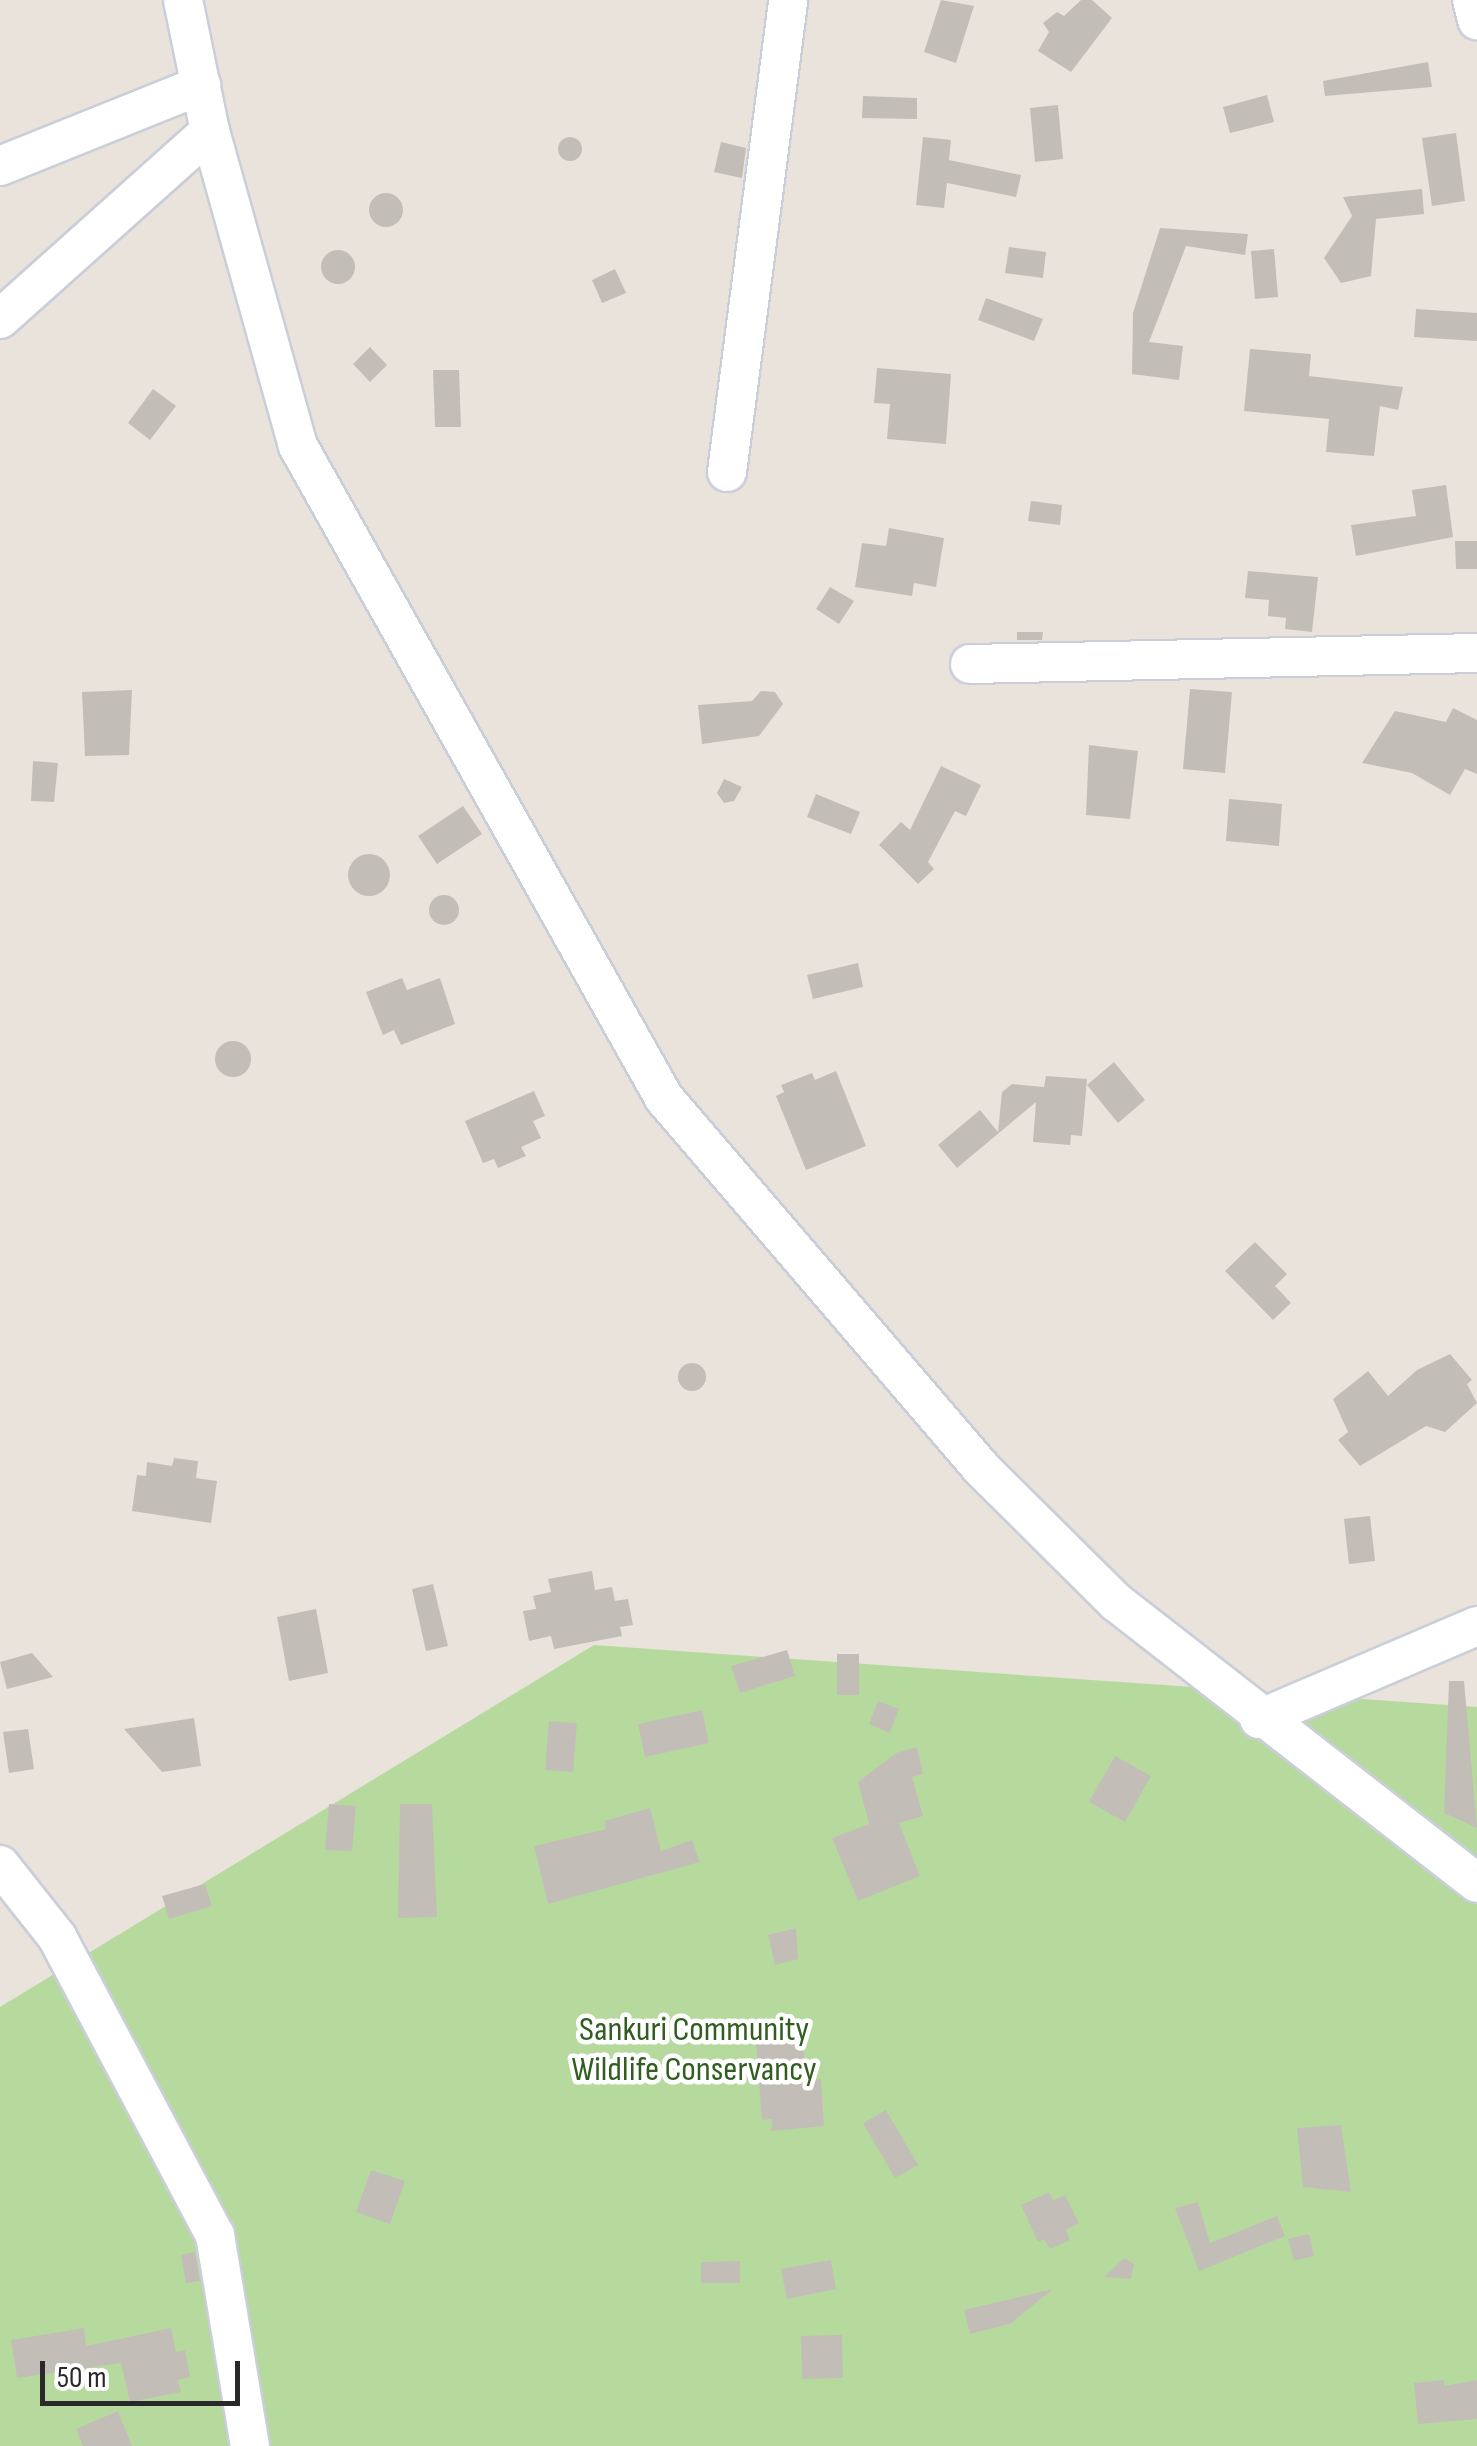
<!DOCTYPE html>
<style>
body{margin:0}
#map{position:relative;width:1477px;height:2446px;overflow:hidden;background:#e9e3dc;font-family:"Sofia Sans Condensed",sans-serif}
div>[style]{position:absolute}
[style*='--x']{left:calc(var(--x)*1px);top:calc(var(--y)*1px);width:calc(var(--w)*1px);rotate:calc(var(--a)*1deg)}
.green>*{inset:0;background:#b6da9e}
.building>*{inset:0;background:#c2beb7}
.round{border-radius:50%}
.roads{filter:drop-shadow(2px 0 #caced9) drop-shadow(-2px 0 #caced9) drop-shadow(0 2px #caced9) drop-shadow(0 -2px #caced9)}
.minor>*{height:38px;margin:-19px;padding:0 19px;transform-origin:19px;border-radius:19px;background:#fff}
span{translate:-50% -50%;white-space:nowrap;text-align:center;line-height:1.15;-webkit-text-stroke:9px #fff;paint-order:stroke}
.park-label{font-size:35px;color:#315d21}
.scale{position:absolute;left:40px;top:2361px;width:200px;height:45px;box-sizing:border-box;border:5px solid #292929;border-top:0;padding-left:12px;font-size:30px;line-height:35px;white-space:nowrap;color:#292929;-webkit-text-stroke:8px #fff;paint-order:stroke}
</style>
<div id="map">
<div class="green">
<div style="clip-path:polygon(594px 1645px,1477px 1707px,1477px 2446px,0 2446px,0 2007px)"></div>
</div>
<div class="building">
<div style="clip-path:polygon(941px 0,974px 6px,956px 63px,924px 52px)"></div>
<div style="clip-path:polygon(1081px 0,1092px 0,1112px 18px,1071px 72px,1038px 51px,1049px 32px,1043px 23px,1057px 12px,1064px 16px)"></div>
<div style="clip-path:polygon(1428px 62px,1432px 87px,1325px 96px,1323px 81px)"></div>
<div style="clip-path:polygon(1267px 95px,1274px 122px,1230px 133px,1223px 107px)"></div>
<div style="clip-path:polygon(863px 96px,917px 98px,917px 119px,862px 118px)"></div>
<div style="clip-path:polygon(1058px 105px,1063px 159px,1035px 162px,1030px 108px)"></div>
<div style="clip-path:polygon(1456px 133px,1465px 201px,1432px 206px,1422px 138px)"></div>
<div style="clip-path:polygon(923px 137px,951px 140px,949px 160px,1021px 175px,1016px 197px,947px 183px,944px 208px,916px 205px)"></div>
<div class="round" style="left:558px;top:137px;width:24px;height:24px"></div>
<div style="clip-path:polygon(721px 142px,746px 148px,742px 178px,714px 172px)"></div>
<div style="clip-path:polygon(1422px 189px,1424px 214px,1376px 219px,1371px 276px,1341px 283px,1324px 258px,1352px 216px,1343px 197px)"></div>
<div class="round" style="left:369px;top:193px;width:34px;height:34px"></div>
<div style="clip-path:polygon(1160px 228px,1248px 234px,1245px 255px,1186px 246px,1149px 342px,1183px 346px,1179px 380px,1132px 374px,1133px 313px)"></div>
<div style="clip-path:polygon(1009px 247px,1046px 252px,1043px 278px,1005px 273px)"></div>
<div style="clip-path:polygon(1274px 249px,1278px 297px,1255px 299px,1251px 251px)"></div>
<div class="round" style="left:321px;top:250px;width:34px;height:34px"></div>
<div style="clip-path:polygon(615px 269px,626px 293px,602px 303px,592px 280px)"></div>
<div style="clip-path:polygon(986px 298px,1043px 319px,1034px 341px,978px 320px)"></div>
<div style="clip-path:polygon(1416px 309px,1477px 313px,1477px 341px,1414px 337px)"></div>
<div style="clip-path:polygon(370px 347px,387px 365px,370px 382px,353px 364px)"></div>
<div style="clip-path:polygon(1250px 349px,1311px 354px,1309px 376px,1403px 387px,1398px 410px,1380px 406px,1374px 456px,1326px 452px,1329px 419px,1244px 411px)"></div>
<div style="clip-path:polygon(877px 368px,951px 374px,946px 444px,887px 439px,890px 404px,874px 403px)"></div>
<div style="clip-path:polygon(433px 370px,459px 370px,461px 427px,435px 427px)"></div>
<div style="clip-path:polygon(153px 389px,176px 406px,150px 440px,128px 423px)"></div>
<div style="clip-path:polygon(1446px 485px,1453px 537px,1356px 556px,1351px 525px,1416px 516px,1412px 490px)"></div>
<div style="clip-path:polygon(1031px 501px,1062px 505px,1060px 525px,1028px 521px)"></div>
<div style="clip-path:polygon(889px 528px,944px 538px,936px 587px,914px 583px,912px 596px,855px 587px,862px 543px,886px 546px)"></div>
<div style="clip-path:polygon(1455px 541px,1477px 541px,1477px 569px,1456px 569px)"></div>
<div style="clip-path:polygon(1248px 571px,1318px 577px,1312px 632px,1285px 629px,1286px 618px,1268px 616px,1269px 600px,1245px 598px)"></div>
<div style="clip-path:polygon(830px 587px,854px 601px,839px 624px,816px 609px)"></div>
<div style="clip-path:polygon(1017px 632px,1043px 632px,1042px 640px,1017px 640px)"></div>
<div style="clip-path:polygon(1190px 689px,1232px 692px,1225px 773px,1183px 769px)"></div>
<div style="clip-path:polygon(132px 690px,129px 755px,85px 756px,82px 692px)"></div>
<div style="clip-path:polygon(761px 691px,775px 692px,783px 704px,759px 736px,702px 744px,698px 705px,752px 701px)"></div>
<div style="clip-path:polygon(1453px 708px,1477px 720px,1477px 774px,1465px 769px,1450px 795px,1412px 773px,1362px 763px,1395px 711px,1446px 722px)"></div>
<div style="clip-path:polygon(1089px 745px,1138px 751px,1130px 819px,1086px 815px)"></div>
<div style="clip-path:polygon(33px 761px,58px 763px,54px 802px,31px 801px)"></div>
<div style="clip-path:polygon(941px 766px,981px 785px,966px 816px,955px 811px,928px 862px,934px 869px,918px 884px,879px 845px,901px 822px,910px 830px)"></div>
<div style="clip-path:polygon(724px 779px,742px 787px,734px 801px,724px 803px,717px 793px)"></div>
<div style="clip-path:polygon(816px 794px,860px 812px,851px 834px,807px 817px)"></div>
<div style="clip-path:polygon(1229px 799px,1282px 804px,1279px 846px,1226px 841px)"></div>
<div style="clip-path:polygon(463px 806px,482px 834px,437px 864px,418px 836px)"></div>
<div class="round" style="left:348px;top:854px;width:42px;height:42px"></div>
<div class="round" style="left:429px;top:895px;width:30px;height:30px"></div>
<div style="clip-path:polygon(858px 963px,863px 987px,813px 999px,807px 975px)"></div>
<div style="clip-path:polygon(402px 978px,407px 990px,440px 978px,455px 1024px,401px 1045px,394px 1030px,383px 1035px,366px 992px)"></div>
<div class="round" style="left:215px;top:1041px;width:36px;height:36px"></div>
<div style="clip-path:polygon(1114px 1062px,1145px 1100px,1118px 1123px,1087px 1085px)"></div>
<div style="clip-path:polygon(836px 1071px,866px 1146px,806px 1170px,776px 1096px,784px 1092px,781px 1085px,812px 1073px,815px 1080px)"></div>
<div style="clip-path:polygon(1046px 1076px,1087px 1079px,1082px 1136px,1071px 1135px,1070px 1145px,1033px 1142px,1036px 1102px,957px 1168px,938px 1145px,980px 1110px,998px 1132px,1002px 1092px,1012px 1084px,1044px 1087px)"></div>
<div style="clip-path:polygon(534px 1091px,545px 1116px,533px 1121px,541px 1138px,521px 1147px,526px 1156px,498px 1168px,494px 1159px,483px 1163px,465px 1121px)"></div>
<div style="clip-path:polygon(1255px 1242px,1287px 1274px,1275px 1286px,1291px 1303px,1273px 1320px,1225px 1271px)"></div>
<div style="clip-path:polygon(1450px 1354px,1472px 1380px,1467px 1384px,1477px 1403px,1445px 1432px,1426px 1426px,1360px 1466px,1338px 1440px,1348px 1432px,1333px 1399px,1368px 1371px,1388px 1396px,1417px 1370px)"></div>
<div class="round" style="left:678px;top:1363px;width:28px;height:28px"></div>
<div style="clip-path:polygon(174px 1458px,198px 1461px,196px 1478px,217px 1481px,211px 1523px,132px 1511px,137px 1475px,146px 1476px,147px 1462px,172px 1466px)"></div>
<div style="clip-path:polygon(1370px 1516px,1375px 1561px,1349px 1564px,1344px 1519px)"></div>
<div style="clip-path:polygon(592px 1571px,595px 1590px,612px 1587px,615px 1601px,628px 1599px,633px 1625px,620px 1627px,622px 1636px,554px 1649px,551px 1636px,529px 1641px,523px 1611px,536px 1609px,533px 1596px,551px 1592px,548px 1579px)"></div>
<div style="clip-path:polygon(433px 1584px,448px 1646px,426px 1651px,412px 1589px)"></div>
<div style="clip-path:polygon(316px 1609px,328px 1673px,289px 1681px,277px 1617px)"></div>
<div style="clip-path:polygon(787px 1650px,795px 1676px,740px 1693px,731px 1666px)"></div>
<div style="clip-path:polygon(32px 1653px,53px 1677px,7px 1689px,0 1662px)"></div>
<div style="clip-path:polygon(837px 1654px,859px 1654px,859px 1695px,837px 1695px)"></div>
<div style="clip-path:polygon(1449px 1681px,1464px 1681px,1477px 1828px,1444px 1813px)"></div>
<div style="clip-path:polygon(878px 1701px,899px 1709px,890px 1733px,869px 1724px)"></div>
<div style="clip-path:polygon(702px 1710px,709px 1743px,645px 1757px,638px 1724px)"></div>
<div style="clip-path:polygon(194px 1718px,201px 1766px,162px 1772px,124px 1729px)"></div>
<div style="clip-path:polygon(549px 1721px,577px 1723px,573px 1772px,545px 1770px)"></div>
<div style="clip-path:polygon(28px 1729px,34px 1769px,9px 1773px,3px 1732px)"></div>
<div style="clip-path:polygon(917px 1747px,923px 1774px,912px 1777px,923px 1816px,899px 1823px,920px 1876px,858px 1901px,832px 1838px,869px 1824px,858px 1782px,896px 1753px)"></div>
<div style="clip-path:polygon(1115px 1756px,1151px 1776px,1125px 1822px,1089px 1802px)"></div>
<div style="clip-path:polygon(329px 1804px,356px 1806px,352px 1851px,325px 1850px)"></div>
<div style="clip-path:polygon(400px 1804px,432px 1804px,437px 1917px,398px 1918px)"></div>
<div style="clip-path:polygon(650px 1808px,661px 1851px,692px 1840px,700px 1862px,548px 1904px,534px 1846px,606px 1829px,604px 1821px)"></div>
<div style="clip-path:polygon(205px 1884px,212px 1906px,169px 1919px,162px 1896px)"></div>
<div style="clip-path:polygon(796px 1928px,798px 1959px,775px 1965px,768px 1935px)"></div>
<div style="clip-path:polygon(802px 2025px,806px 2080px,821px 2079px,824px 2126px,771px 2131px,772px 2119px,762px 2120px,755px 2031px)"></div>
<div style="clip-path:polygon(886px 2110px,918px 2165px,895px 2178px,863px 2123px)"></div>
<div style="clip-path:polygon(1341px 2125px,1351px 2192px,1303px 2187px,1297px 2128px)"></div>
<div style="clip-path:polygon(371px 2170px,405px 2181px,390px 2224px,356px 2212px)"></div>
<div style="clip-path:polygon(1049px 2192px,1053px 2200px,1065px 2195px,1079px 2223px,1066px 2230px,1070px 2240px,1050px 2249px,1044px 2239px,1038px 2242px,1021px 2205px)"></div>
<div style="clip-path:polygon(1198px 2202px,1210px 2243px,1277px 2216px,1285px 2236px,1199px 2271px,1175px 2208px)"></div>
<div style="clip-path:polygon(1309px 2234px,1314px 2256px,1294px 2261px,1288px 2239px)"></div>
<div style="clip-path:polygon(195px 2252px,200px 2281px,186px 2283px,181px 2255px)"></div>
<div style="clip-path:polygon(1124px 2258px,1134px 2264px,1131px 2279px,1104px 2277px)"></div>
<div style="clip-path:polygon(831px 2260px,836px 2289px,787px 2299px,781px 2269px)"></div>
<div style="clip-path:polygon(740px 2261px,740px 2283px,701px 2283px,701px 2262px)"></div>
<div style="clip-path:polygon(1053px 2289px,1010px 2324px,970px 2334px,964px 2310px)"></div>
<div style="clip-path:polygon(84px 2328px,86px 2346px,171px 2328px,176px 2352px,185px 2350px,190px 2377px,178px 2380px,181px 2392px,130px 2402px,121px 2363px,17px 2378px,11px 2340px)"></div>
<div style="clip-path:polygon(842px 2335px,843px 2378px,802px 2379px,801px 2336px)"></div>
<div style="clip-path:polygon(1444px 2380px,1444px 2386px,1477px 2380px,1477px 2419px,1418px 2424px,1414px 2383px)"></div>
<div style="clip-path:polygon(118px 2411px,132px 2446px,83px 2446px,76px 2429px)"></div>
</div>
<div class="roads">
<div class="minor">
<div style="--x:183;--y:0;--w:134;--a:78.4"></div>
<div style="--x:210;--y:131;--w:327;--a:74.4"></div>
<div style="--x:298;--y:446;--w:748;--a:60.69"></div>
<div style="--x:664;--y:1098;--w:486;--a:49.4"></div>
<div style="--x:980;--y:1467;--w:192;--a:44.8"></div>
<div style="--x:1116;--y:1602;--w:457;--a:37.9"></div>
<div style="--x:1472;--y:0;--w:21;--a:76"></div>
<div style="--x:0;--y:166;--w:217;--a:-21.9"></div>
<div style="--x:0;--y:319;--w:282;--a:-41.8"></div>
<div style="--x:727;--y:472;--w:476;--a:-82.6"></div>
<div style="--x:970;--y:664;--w:507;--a:-1.24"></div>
<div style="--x:1259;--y:1719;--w:237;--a:-23.1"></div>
<div style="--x:0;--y:1865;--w:92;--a:51.6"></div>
<div style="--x:57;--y:1937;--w:337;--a:62.1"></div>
<div style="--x:215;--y:2235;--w:214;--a:80.6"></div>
</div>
</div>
<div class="park-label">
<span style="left:694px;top:2050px">Sankuri Community<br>Wildlife Conservancy</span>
</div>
<div class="scale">50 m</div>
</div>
